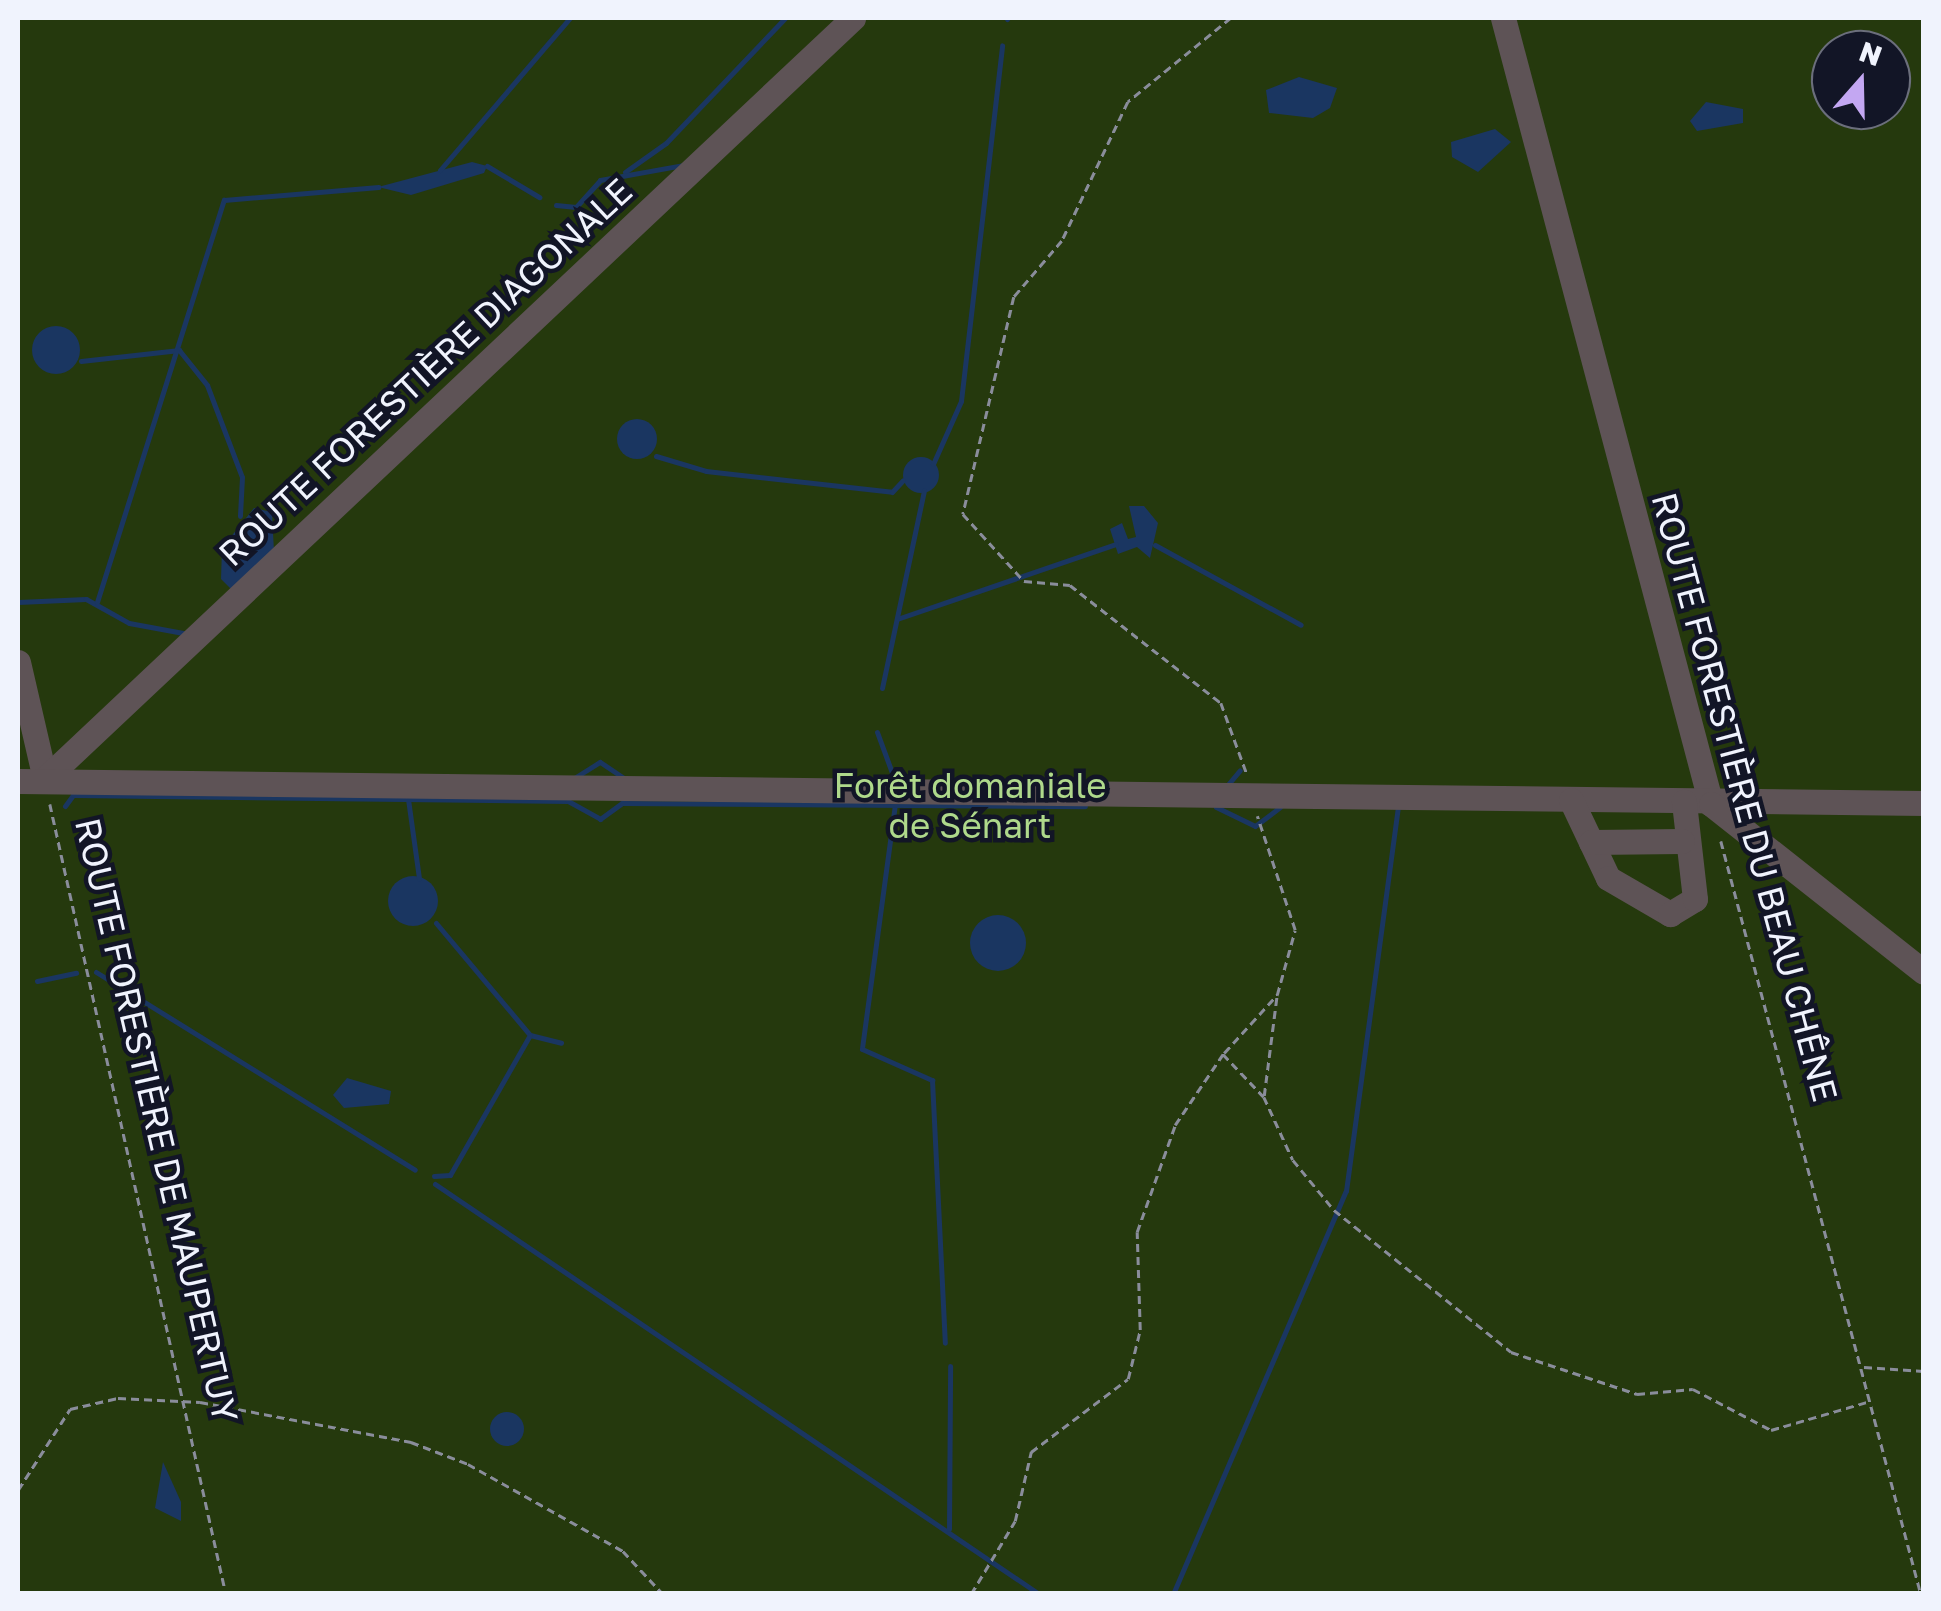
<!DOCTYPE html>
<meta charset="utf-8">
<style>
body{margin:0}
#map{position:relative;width:1941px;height:1611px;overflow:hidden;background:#1b1f31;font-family:"Golos Text",sans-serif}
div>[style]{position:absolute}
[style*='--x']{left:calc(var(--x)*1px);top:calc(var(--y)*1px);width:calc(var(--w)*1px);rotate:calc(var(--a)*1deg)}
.green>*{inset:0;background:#25390d}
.water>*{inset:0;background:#1a3661}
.round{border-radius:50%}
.stream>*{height:5px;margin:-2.5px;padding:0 2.5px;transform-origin:2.5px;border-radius:2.5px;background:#1a3661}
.path>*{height:2.5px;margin-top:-1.25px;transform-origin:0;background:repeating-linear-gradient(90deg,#8a8d9b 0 8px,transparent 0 13px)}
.minor>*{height:25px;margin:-12.5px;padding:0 12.5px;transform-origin:12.5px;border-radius:12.5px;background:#5e5356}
span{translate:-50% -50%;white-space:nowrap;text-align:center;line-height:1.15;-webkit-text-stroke:9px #121526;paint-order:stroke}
.street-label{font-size:35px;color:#f0f3fd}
.park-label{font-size:35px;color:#afd98b}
.frame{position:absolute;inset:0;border:20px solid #f0f3fd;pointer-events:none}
.north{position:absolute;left:1811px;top:30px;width:100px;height:100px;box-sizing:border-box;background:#121526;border:2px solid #6b6e7c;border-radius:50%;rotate:20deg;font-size:28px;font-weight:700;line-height:40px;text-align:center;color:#f0f3fd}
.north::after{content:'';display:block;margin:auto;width:35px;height:45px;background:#c3a7f2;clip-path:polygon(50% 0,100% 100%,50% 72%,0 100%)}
</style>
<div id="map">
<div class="green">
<div style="clip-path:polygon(evenodd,18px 18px,1923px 18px,1923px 1593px,18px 1593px,18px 18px,1831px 50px,1891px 50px,1891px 110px,1831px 110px,1831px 50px)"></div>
</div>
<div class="water">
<div style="clip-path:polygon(1299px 77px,1337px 88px,1330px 108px,1313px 118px,1269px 113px,1266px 90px)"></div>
<div style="clip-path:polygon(1706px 102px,1743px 109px,1743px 123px,1697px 131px,1690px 121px)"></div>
<div style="clip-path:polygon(1495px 129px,1511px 142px,1478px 172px,1452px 157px,1451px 142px)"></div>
<div style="clip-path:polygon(472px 162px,487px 166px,484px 173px,411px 195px,378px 187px)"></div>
<div class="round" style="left:32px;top:326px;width:48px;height:48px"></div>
<div class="round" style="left:617px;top:419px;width:40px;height:40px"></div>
<div class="round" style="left:903px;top:457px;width:36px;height:36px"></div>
<div style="clip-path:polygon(1129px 506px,1144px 506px,1158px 523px,1150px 558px,1137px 547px,1118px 554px,1110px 529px,1122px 523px,1128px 539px,1136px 537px)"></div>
<div style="clip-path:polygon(254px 508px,272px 512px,274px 552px,231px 589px,221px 579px,222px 548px)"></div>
<div class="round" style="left:388px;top:876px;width:50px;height:50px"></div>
<div class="round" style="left:970px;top:915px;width:56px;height:56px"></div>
<div style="clip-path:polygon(347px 1078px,391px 1091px,389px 1104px,344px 1108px,333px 1095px)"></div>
<div class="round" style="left:490px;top:1412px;width:34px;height:34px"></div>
<div style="clip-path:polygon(163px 1462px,181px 1502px,181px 1521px,155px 1508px)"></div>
</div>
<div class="stream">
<div style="--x:1007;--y:19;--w:1;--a:-45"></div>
<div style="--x:487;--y:166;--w:61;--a:30.8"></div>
<div style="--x:440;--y:170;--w:200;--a:-49.5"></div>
<div style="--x:625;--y:172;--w:50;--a:-35.3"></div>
<div style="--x:666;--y:143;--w:173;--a:-46.4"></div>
<div style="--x:556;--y:205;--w:20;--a:6"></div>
<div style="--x:576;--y:207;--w:36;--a:-48"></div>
<div style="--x:600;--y:180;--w:84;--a:-10.2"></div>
<div style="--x:81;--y:361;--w:99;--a:-6.4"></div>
<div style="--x:179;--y:350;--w:45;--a:51.3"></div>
<div style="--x:207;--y:385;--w:98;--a:69.2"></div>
<div style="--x:242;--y:477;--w:39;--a:93"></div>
<div style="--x:656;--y:456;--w:52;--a:16.7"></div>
<div style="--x:706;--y:471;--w:187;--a:6.4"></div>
<div style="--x:892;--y:492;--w:16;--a:-47"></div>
<div style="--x:933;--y:464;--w:69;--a:-66"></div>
<div style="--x:961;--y:401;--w:358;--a:-83.4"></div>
<div style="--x:1155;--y:545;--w:166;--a:28.7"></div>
<div style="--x:18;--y:602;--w:68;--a:-2.5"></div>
<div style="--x:86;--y:599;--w:49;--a:29.2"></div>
<div style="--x:129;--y:623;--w:55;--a:10.5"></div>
<div style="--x:97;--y:602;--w:422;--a:-72.5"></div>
<div style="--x:224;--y:200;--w:155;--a:-4.8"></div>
<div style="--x:897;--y:619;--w:231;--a:-18.9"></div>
<div style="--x:882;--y:688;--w:202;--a:-78"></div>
<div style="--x:877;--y:732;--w:52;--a:69.8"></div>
<div style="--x:571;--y:780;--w:34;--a:-32"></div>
<div style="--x:600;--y:762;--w:30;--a:34"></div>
<div style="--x:1225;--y:788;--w:23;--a:-50"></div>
<div style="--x:408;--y:799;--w:80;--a:82.1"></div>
<div style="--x:895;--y:804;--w:247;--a:97.7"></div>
<div style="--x:862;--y:1049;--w:77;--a:23.9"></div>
<div style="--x:932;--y:1080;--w:263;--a:87.2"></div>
<div style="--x:65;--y:806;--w:14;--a:-54"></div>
<div style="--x:73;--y:795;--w:495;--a:0.7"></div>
<div style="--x:568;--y:801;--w:37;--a:29"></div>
<div style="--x:600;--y:819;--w:27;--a:-36"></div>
<div style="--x:622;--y:803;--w:463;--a:0.4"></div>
<div style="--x:1216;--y:807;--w:43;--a:26"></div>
<div style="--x:1255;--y:826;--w:31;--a:-37"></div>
<div style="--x:436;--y:923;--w:146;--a:50"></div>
<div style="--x:530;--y:1035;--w:32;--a:14"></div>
<div style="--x:96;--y:972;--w:375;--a:31.8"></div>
<div style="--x:37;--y:981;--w:40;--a:-12"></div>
<div style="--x:434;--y:1176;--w:16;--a:-4"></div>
<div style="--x:450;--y:1175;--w:161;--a:-60.3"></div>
<div style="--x:435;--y:1184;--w:730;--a:34.17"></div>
<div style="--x:949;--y:1529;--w:163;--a:-89.6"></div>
<div style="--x:1173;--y:1594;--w:439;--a:-66.8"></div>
<div style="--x:1346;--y:1191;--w:387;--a:-82.3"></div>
</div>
<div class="path">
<div style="--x:1231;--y:18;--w:133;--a:140.8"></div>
<div style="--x:1128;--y:102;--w:154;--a:115.4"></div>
<div style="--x:1062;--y:241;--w:74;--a:130.6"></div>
<div style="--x:1014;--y:297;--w:223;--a:103.2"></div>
<div style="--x:963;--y:514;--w:91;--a:47.7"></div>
<div style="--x:1024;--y:581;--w:46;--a:5"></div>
<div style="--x:1070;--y:585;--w:192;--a:38"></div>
<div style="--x:1221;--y:703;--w:76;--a:69.9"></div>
<div style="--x:50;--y:804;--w:809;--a:77.44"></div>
<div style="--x:1721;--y:841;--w:779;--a:75.13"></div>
<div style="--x:1224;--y:1053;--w:79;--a:-47.6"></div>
<div style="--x:1277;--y:995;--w:67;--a:-74.5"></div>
<div style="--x:1295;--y:930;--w:120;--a:-108.4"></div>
<div style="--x:1264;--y:1096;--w:102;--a:-82.7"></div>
<div style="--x:1864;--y:1367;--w:60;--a:3.8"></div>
<div style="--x:18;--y:1490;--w:96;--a:-57.3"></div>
<div style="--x:70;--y:1409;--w:49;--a:-12.9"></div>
<div style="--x:118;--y:1398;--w:82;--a:2.8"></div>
<div style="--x:200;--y:1402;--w:215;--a:10.7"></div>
<div style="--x:411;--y:1442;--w:61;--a:21.1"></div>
<div style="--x:468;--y:1464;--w:178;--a:29.3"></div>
<div style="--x:623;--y:1551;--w:59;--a:47.1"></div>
<div style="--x:971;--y:1594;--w:85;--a:-58.9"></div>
<div style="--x:1015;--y:1521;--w:71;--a:-76.9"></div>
<div style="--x:1031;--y:1452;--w:121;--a:-37"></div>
<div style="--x:1128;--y:1379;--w:50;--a:-76.2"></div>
<div style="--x:1140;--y:1330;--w:98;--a:-91.8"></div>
<div style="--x:1137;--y:1232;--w:114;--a:-70.4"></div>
<div style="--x:1175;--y:1125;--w:86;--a:-55.9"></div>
<div style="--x:1223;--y:1054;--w:59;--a:46.4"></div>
<div style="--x:1264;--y:1097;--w:69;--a:65.3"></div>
<div style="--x:1293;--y:1160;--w:65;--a:50.6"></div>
<div style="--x:1334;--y:1210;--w:227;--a:38.7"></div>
<div style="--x:1511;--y:1352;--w:133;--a:18.4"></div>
<div style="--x:1637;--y:1394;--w:56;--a:-5.1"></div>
<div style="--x:1693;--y:1389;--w:88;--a:27.7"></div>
<div style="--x:1771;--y:1430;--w:103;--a:-16.3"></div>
</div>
<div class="minor">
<div style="--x:1503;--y:18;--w:813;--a:75.18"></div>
<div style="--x:18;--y:662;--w:120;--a:77"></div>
<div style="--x:45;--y:779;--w:1110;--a:-43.28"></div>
<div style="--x:18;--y:781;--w:1906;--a:0.66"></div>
<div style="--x:1571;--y:800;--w:86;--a:64.6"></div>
<div style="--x:1608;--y:878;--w:72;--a:30.1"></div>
<div style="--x:1670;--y:914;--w:29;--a:-31"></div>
<div style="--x:1695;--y:899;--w:98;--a:-96.5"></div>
<div style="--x:1711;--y:804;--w:271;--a:38.3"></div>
<div style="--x:1591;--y:842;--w:91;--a:-0.6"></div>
</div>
<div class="street-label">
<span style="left:425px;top:372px;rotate:-43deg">ROUTE FORESTIÈRE DIAGONALE</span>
<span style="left:1745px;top:797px;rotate:75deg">ROUTE FORESTIÈRE DU BEAU CHÊNE</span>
<span style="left:157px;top:1120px;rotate:77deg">ROUTE FORESTIÈRE DE MAUPERTUY</span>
</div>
<div class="park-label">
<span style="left:970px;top:805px">Forêt domaniale<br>de Sénart</span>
</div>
<div class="frame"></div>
<div class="north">N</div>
</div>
